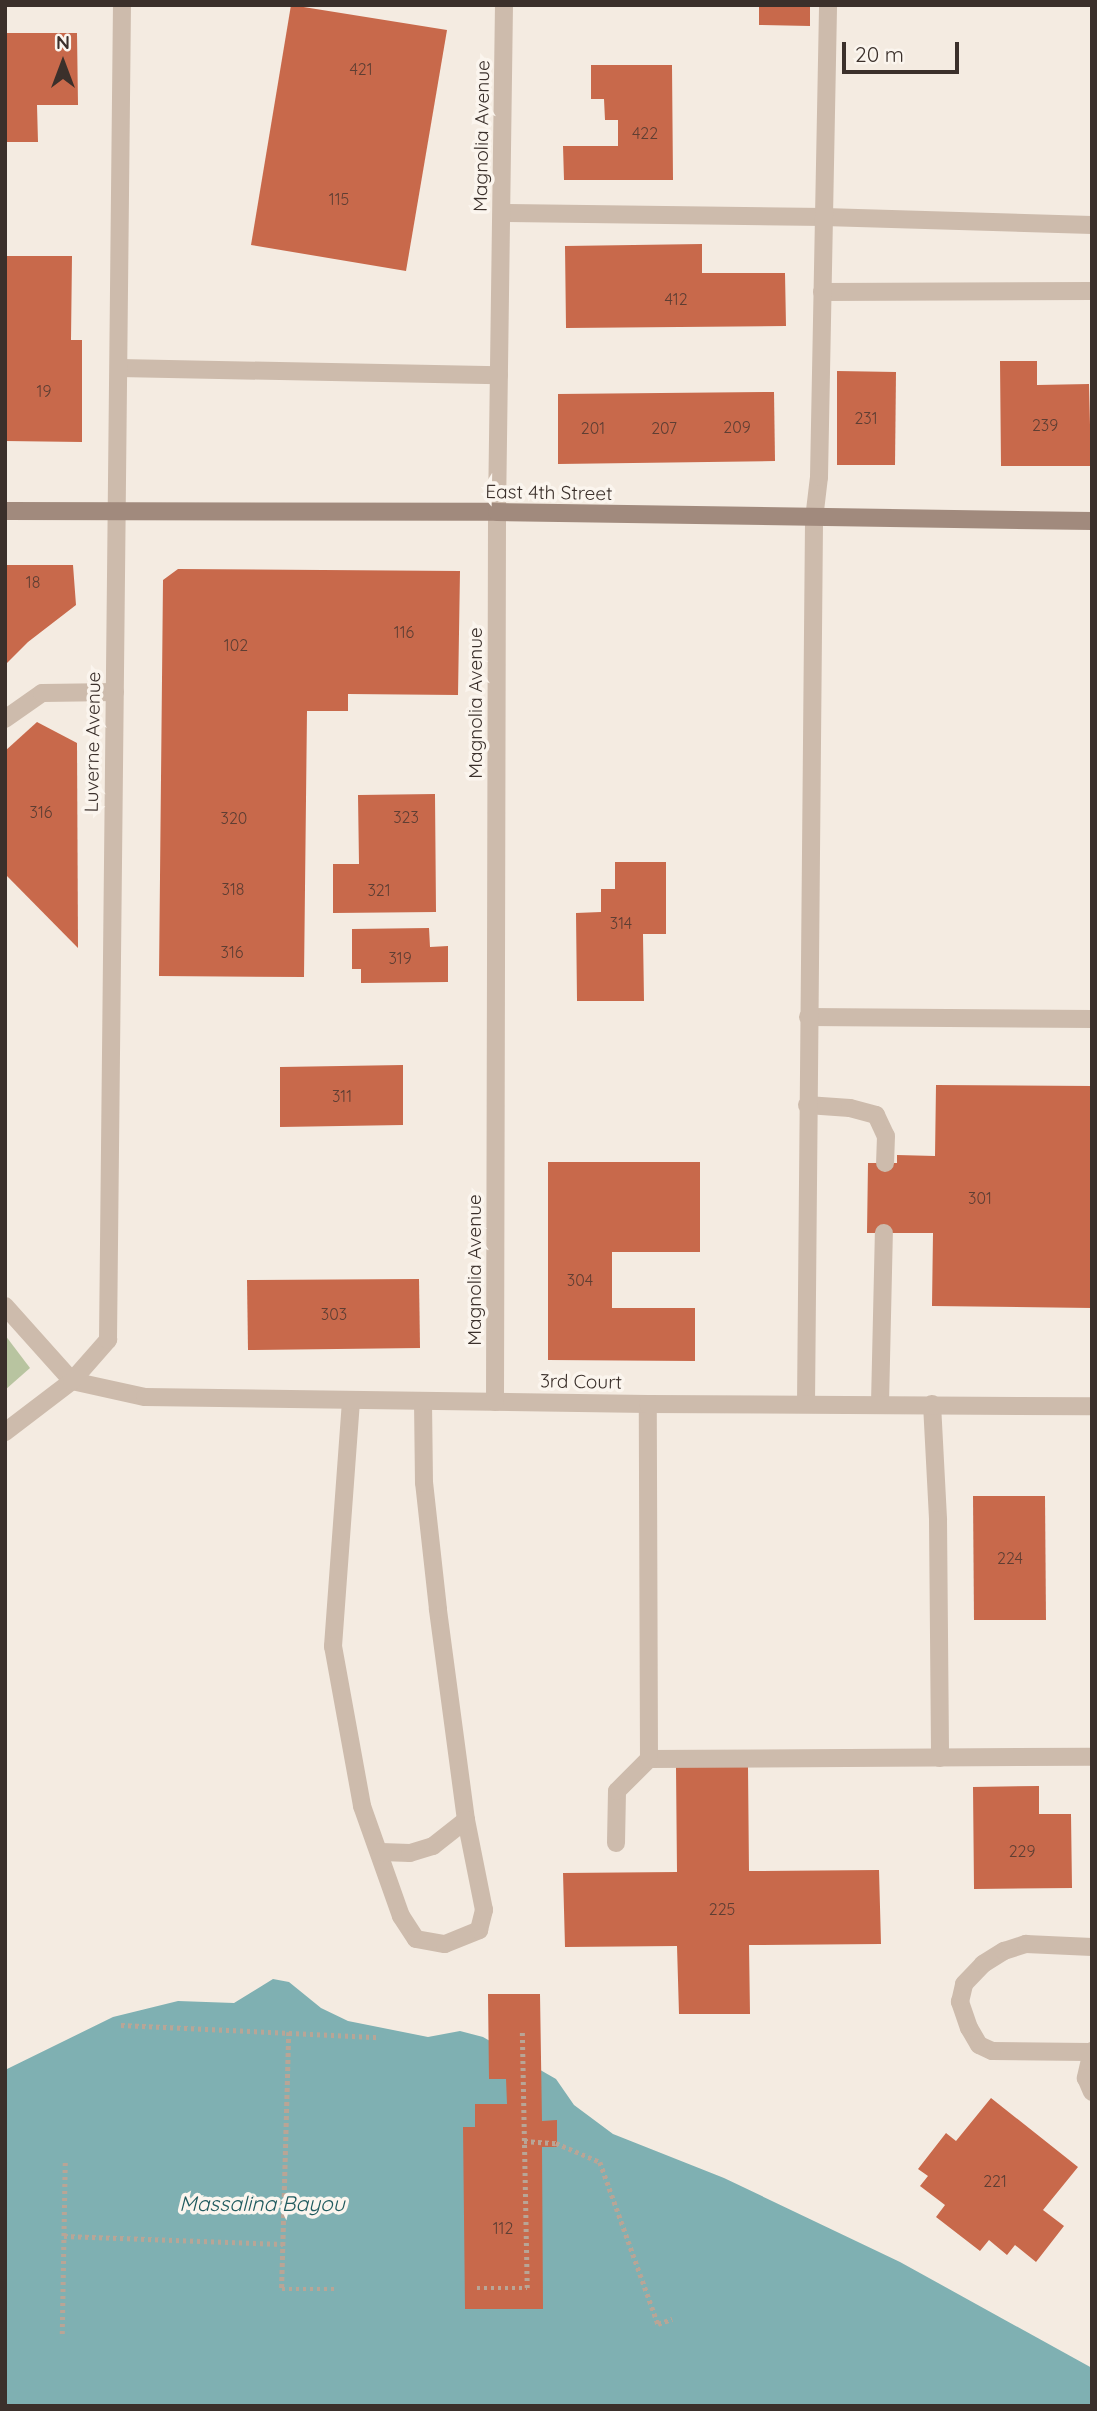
<!DOCTYPE html>
<style>
body{margin:0}
#map{position:relative;width:1097px;height:2411px;overflow:hidden;background:#f4ebe1;font-family:Quicksand,sans-serif}
div>[style]{position:absolute}
[style*='--x']{left:calc(var(--x)*1px);top:calc(var(--y)*1px);width:calc(var(--w)*1px);rotate:calc(var(--a)*1deg)}
.green>*{inset:0;background:#b8c4a0}
.water>*{inset:0;background:#7fb0b2}
.building>*{inset:0;background:#c8694b}
.path>*{height:4.5px;margin-top:-2.25px;transform-origin:0;background:repeating-linear-gradient(90deg,#b9a596 0 3.5px,transparent 0 7px)}
.lane>*{height:18px;margin:-9px;padding:0 9px;transform-origin:9px;border-radius:9px;background:#cdbbac}
.street>*{height:18px;margin:-9px;padding:0 9px;transform-origin:9px;border-radius:9px;background:#cdbbac}
.secondary>*{height:18px;margin:-9px;padding:0 9px;transform-origin:9px;border-radius:9px;background:#a18a7d}
span{translate:-50% -50%;white-space:nowrap;text-align:center;line-height:1.15;-webkit-text-stroke:7px #fbf5ee;paint-order:stroke}
.number-label{font-size:16px;color:#5e3e33}
.number-label span{-webkit-text-stroke-width:0}
.street-label{font-size:19px;color:#3b302b}
.water-label{font-size:21px;color:#1f5a5e;font-style:italic}
.frame{position:absolute;inset:0;border:7px solid #3b302b;pointer-events:none}
.north{position:absolute;left:28px;top:28px;width:70px;height:70px;-webkit-text-stroke:5px #fbf5ee;paint-order:stroke;rotate:0deg;font-size:19px;font-weight:700;line-height:28px;text-align:center;color:#3b302b}
.north::after{content:'';display:block;margin:auto;width:24px;height:32px;background:#3b302b;clip-path:polygon(50% 0,100% 100%,50% 72%,0 100%)}
.scale{position:absolute;left:842px;top:42px;width:117px;height:32px;box-sizing:border-box;border:4px solid #3b302b;border-top:0;padding-left:9px;font-size:21px;line-height:24px;white-space:nowrap;color:#3b302b;-webkit-text-stroke:5px #fbf5ee;paint-order:stroke}
</style>
<div id="map">
<div class="green">
<div style="clip-path:polygon(5px 1335px,30px 1368px,5px 1390px)"></div>
</div>
<div class="water">
<div style="clip-path:polygon(273px 1979px,289px 1982px,321px 2008px,348px 2021px,428px 2037px,460px 2031px,483px 2037px,556px 2079px,574px 2105px,613px 2134px,724px 2178px,900px 2262px,1092px 2368px,1092px 2406px,5px 2406px,5px 2070px,113px 2017px,178px 2001px,234px 2003px)"></div>
</div>
<div class="building">
<div style="clip-path:polygon(291px 5px,447px 30px,406px 271px,251px 245px)"></div>
<div style="clip-path:polygon(759px 5px,810px 5px,810px 26px,759px 25px)"></div>
<div style="clip-path:polygon(5px 33px,77px 33px,78px 105px,37px 105px,38px 142px,5px 142px)"></div>
<div style="clip-path:polygon(591px 65px,672px 65px,673px 180px,564px 180px,563px 146px,618px 146px,618px 120px,605px 120px,604px 99px,591px 99px)"></div>
<div style="clip-path:polygon(702px 244px,702px 273px,785px 273px,786px 326px,566px 328px,565px 246px)"></div>
<div style="clip-path:polygon(5px 256px,72px 256px,71px 340px,82px 340px,82px 442px,5px 441px)"></div>
<div style="clip-path:polygon(1000px 361px,1037px 361px,1037px 385px,1089px 384px,1091px 466px,1001px 466px)"></div>
<div style="clip-path:polygon(837px 371px,896px 372px,895px 465px,837px 465px)"></div>
<div style="clip-path:polygon(774px 392px,775px 461px,558px 464px,558px 394px)"></div>
<div style="clip-path:polygon(5px 565px,73px 565px,76px 605px,28px 642px,5px 665px)"></div>
<div style="clip-path:polygon(178px 569px,460px 571px,458px 695px,348px 694px,348px 711px,307px 711px,304px 977px,159px 976px,163px 580px)"></div>
<div style="clip-path:polygon(37px 722px,77px 743px,78px 948px,5px 874px,5px 751px)"></div>
<div style="clip-path:polygon(435px 794px,436px 912px,333px 913px,333px 864px,359px 864px,358px 795px)"></div>
<div style="clip-path:polygon(615px 862px,666px 862px,666px 934px,643px 934px,644px 1001px,577px 1001px,576px 913px,601px 912px,601px 889px,615px 889px)"></div>
<div style="clip-path:polygon(429px 928px,430px 947px,448px 946px,448px 982px,361px 983px,361px 969px,352px 969px,352px 929px)"></div>
<div style="clip-path:polygon(403px 1065px,403px 1125px,280px 1127px,280px 1067px)"></div>
<div style="clip-path:polygon(936px 1085px,1092px 1086px,1092px 1308px,932px 1306px,933px 1233px,867px 1233px,868px 1163px,897px 1163px,897px 1155px,935px 1156px)"></div>
<div style="clip-path:polygon(548px 1162px,700px 1162px,700px 1252px,612px 1252px,612px 1308px,695px 1308px,695px 1361px,548px 1360px)"></div>
<div style="clip-path:polygon(419px 1279px,420px 1348px,248px 1350px,247px 1280px)"></div>
<div style="clip-path:polygon(973px 1496px,1045px 1496px,1046px 1620px,974px 1620px)"></div>
<div style="clip-path:polygon(748px 1766px,749px 1871px,879px 1870px,881px 1944px,749px 1945px,750px 2014px,679px 2014px,677px 1946px,565px 1947px,563px 1873px,677px 1872px,676px 1767px)"></div>
<div style="clip-path:polygon(1039px 1786px,1039px 1814px,1071px 1814px,1072px 1888px,974px 1889px,973px 1787px)"></div>
<div style="clip-path:polygon(488px 1994px,540px 1994px,542px 2121px,557px 2120px,557px 2147px,542px 2147px,543px 2309px,465px 2309px,463px 2127px,475px 2127px,475px 2104px,507px 2104px,506px 2079px,489px 2079px)"></div>
<div style="clip-path:polygon(991px 2098px,1078px 2167px,1043px 2210px,1064px 2226px,1036px 2262px,1015px 2245px,1007px 2255px,989px 2240px,980px 2251px,936px 2217px,945px 2205px,920px 2186px,928px 2176px,918px 2169px,946px 2133px,956px 2141px)"></div>
</div>
<div class="path">
<div style="--x:121;--y:2025;--w:258;--a:2.7"></div>
<div style="--x:289;--y:2032;--w:257;--a:91.6"></div>
<div style="--x:282;--y:2289;--w:56;--a:0"></div>
<div style="--x:524;--y:2141;--w:32;--a:4"></div>
<div style="--x:556;--y:2143;--w:48;--a:23.4"></div>
<div style="--x:600;--y:2162;--w:172;--a:70.3"></div>
<div style="--x:658;--y:2324;--w:15;--a:-20"></div>
<div style="--x:64;--y:2236;--w:219;--a:2.1"></div>
<div style="--x:477;--y:2288;--w:50;--a:0"></div>
<div style="--x:527;--y:2288;--w:258;--a:-91.1"></div>
<div style="--x:62;--y:2334;--w:172;--a:-89"></div>
</div>
<div class="lane">
<div style="--x:502;--y:213;--w:322;--a:0.7"></div>
<div style="--x:824;--y:217;--w:268;--a:1.7"></div>
<div style="--x:822;--y:292;--w:270;--a:-0.2"></div>
<div style="--x:119;--y:368;--w:380;--a:1.1"></div>
<div style="--x:808;--y:1017;--w:284;--a:0.4"></div>
<div style="--x:807;--y:1105;--w:43;--a:4"></div>
<div style="--x:850;--y:1108;--w:27;--a:15"></div>
<div style="--x:876;--y:1115;--w:23;--a:65"></div>
<div style="--x:886;--y:1136;--w:27;--a:92"></div>
<div style="--x:351;--y:1401;--w:246;--a:94.2"></div>
<div style="--x:333;--y:1646;--w:163;--a:79.7"></div>
<div style="--x:362;--y:1806;--w:117;--a:70.5"></div>
<div style="--x:401;--y:1916;--w:27;--a:57"></div>
<div style="--x:416;--y:1939;--w:29;--a:10"></div>
<div style="--x:445;--y:1944;--w:37;--a:-22"></div>
<div style="--x:479;--y:1930;--w:21;--a:-76"></div>
<div style="--x:484;--y:1910;--w:92;--a:-101.3"></div>
<div style="--x:466;--y:1820;--w:213;--a:-97.6"></div>
<div style="--x:438;--y:1609;--w:127;--a:-96.3"></div>
<div style="--x:424;--y:1483;--w:81;--a:-90.7"></div>
<div style="--x:806;--y:1404;--w:885;--a:-89.48"></div>
<div style="--x:814;--y:519;--w:42;--a:-83.2"></div>
<div style="--x:819;--y:477;--w:472;--a:-88.9"></div>
<div style="--x:880;--y:1404;--w:171;--a:-88.7"></div>
<div style="--x:932;--y:1404;--w:116;--a:87"></div>
<div style="--x:938;--y:1520;--w:238;--a:89.5"></div>
<div style="--x:649;--y:1759;--w:443;--a:-0.3"></div>
<div style="--x:616;--y:1843;--w:52;--a:-88.9"></div>
<div style="--x:617;--y:1791;--w:45;--a:-45"></div>
<div style="--x:649;--y:1759;--w:355;--a:-90.2"></div>
<div style="--x:381;--y:1852;--w:29;--a:2"></div>
<div style="--x:410;--y:1853;--w:24;--a:-17"></div>
<div style="--x:433;--y:1846;--w:42;--a:-38.2"></div>
<div style="--x:1092;--y:2051;--w:28;--a:103"></div>
<div style="--x:1086;--y:2078;--w:15;--a:67"></div>
<div style="--x:1090;--y:2052;--w:98;--a:-179.4"></div>
<div style="--x:992;--y:2051;--w:14;--a:-155"></div>
<div style="--x:979;--y:2045;--w:20;--a:-120"></div>
<div style="--x:969;--y:2028;--w:28;--a:-109"></div>
<div style="--x:960;--y:2002;--w:18;--a:-77"></div>
<div style="--x:964;--y:1984;--w:28;--a:-46"></div>
<div style="--x:983;--y:1964;--w:25;--a:-32"></div>
<div style="--x:1004;--y:1951;--w:23;--a:-18"></div>
<div style="--x:1026;--y:1944;--w:66;--a:2.6"></div>
</div>
<div class="street">
<div style="--x:5;--y:719;--w:45;--a:-35.1"></div>
<div style="--x:42;--y:693;--w:73;--a:-0.8"></div>
<div style="--x:5;--y:1306;--w:101;--a:48.2"></div>
<div style="--x:72;--y:1381;--w:75;--a:12.4"></div>
<div style="--x:145;--y:1397;--w:503;--a:0.8"></div>
<div style="--x:648;--y:1404;--w:444;--a:0.3"></div>
<div style="--x:495;--y:1402;--w:890;--a:-89.87"></div>
<div style="--x:497;--y:512;--w:507;--a:-89.21"></div>
<div style="--x:5;--y:1432;--w:84;--a:-37.3"></div>
<div style="--x:72;--y:1381;--w:55;--a:-48.7"></div>
<div style="--x:108;--y:1340;--w:1335;--a:-89.4"></div>
</div>
<div class="secondary">
<div style="--x:5;--y:511;--w:492;--a:0.1"></div>
<div style="--x:497;--y:512;--w:595;--a:0.87"></div>
</div>
<div class="number-label">
<span style="left:361px;top:69px">421</span>
<span style="left:645px;top:133px">422</span>
<span style="left:339px;top:199px">115</span>
<span style="left:676px;top:299px">412</span>
<span style="left:44px;top:391px">19</span>
<span style="left:866px;top:418px">231</span>
<span style="left:1045px;top:425px">239</span>
<span style="left:737px;top:427px">209</span>
<span style="left:593px;top:428px">201</span>
<span style="left:664px;top:428px">207</span>
<span style="left:33px;top:582px">18</span>
<span style="left:404px;top:632px">116</span>
<span style="left:236px;top:645px">102</span>
<span style="left:41px;top:812px">316</span>
<span style="left:406px;top:817px">323</span>
<span style="left:234px;top:818px">320</span>
<span style="left:233px;top:889px">318</span>
<span style="left:379px;top:890px">321</span>
<span style="left:621px;top:923px">314</span>
<span style="left:232px;top:952px">316</span>
<span style="left:400px;top:958px">319</span>
<span style="left:342px;top:1096px">311</span>
<span style="left:980px;top:1198px">301</span>
<span style="left:580px;top:1280px">304</span>
<span style="left:334px;top:1314px">303</span>
<span style="left:1010px;top:1558px">224</span>
<span style="left:1022px;top:1851px">229</span>
<span style="left:722px;top:1909px">225</span>
<span style="left:995px;top:2181px">221</span>
<span style="left:503px;top:2228px">112</span>
</div>
<div class="street-label">
<span style="left:482px;top:136px;rotate:-89deg">Magnolia Avenue</span>
<span style="left:549px;top:493px;rotate:1deg">East 4th Street</span>
<span style="left:476px;top:703px;rotate:-90deg">Magnolia Avenue</span>
<span style="left:93px;top:742px;rotate:-89deg">Luverne Avenue</span>
<span style="left:475px;top:1270px;rotate:-90deg">Magnolia Avenue</span>
<span style="left:581px;top:1382px;rotate:1deg">3rd Court</span>
</div>
<div class="water-label">
<span style="left:262px;top:2203px">Massalina Bayou</span>
</div>
<div class="frame"></div>
<div class="north">N</div>
<div class="scale">20 m</div>
</div>
